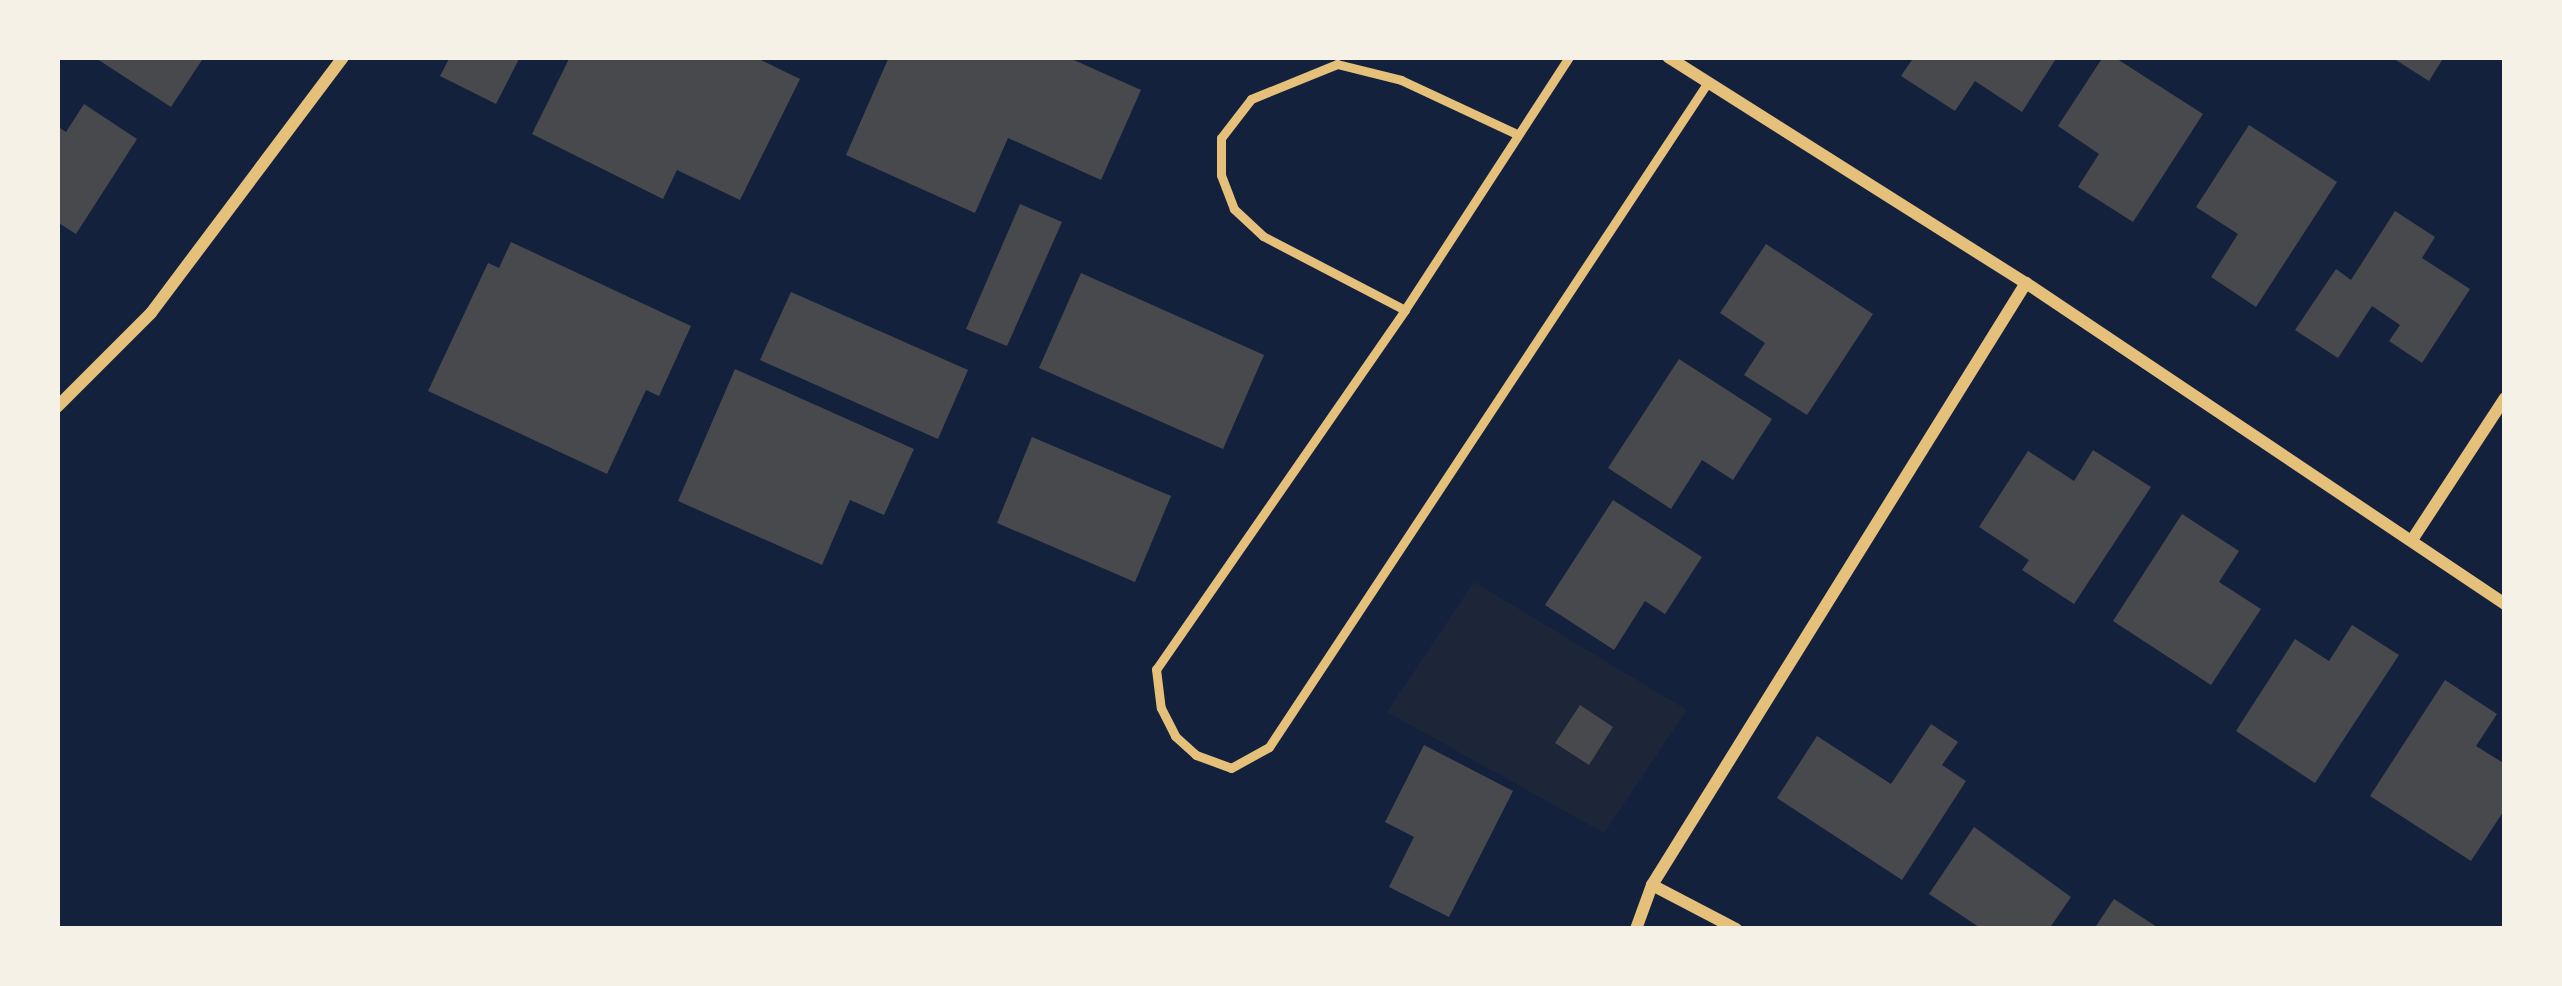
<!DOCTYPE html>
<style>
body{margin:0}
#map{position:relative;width:2562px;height:986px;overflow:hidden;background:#14213d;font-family:"IBM Plex Sans",sans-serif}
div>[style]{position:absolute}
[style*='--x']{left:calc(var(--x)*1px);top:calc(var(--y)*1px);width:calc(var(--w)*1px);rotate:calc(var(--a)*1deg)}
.green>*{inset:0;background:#1d2539}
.building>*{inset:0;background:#48494c}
.service>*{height:9px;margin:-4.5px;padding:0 4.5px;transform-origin:4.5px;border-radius:4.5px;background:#e5c07b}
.minor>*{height:12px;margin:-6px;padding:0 6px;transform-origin:6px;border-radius:6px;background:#e5c07b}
span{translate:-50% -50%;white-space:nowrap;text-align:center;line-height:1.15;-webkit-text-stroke:9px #f6f1e7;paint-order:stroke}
.frame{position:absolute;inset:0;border:60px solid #f6f1e7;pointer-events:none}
</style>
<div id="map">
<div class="green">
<div style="clip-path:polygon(1474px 582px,1687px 710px,1604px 833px,1387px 712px)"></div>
</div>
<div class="building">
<div style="clip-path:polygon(94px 57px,204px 57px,171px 107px)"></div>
<div style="clip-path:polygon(450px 57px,520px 57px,496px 104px,440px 76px)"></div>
<div style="clip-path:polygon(570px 57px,755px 57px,800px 79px,740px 200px,677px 170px,663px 199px,532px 134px)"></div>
<div style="clip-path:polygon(889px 57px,1067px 57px,1141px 90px,1101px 180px,1008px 138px,975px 213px,846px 155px)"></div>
<div style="clip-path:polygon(1914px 57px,2057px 57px,2022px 112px,1975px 81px,1955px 111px,1901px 76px)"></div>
<div style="clip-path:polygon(2103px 57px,2114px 57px,2203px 114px,2133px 222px,2078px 187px,2099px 154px,2058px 126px)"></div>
<div style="clip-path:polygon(2391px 57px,2444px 57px,2429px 81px)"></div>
<div style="clip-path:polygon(84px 104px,137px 139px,76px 234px,57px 222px,57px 126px,66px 132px)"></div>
<div style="clip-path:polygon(2249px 125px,2337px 182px,2256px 307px,2211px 277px,2238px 234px,2196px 207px)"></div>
<div style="clip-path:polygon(1020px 204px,1062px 222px,1007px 346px,966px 329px)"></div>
<div style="clip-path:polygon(2395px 211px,2435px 237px,2422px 258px,2470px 289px,2422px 363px,2389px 341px,2400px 325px,2372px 306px,2338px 358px,2295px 330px,2336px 269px,2351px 280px)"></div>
<div style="clip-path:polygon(511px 242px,691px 326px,659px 396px,646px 390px,607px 474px,428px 391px,488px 263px,499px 268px)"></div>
<div style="clip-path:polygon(1766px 244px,1873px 314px,1807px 415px,1744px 375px,1765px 343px,1720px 313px)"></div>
<div style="clip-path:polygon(1081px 273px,1264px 355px,1223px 449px,1039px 368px)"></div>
<div style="clip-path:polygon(791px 292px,968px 370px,938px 439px,760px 360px)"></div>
<div style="clip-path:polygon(1679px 359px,1772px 419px,1733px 480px,1702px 460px,1671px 509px,1608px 468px)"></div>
<div style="clip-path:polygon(735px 369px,914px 449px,884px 515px,850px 500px,822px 565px,678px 501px)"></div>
<div style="clip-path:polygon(1032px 437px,1171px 496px,1135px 582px,997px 523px)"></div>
<div style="clip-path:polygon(2093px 450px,2151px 487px,2074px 604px,2022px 570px,2029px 560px,1979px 527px,2028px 451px,2074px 481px)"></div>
<div style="clip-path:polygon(1613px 500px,1702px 557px,1665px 614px,1645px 601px,1614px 650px,1545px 605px)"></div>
<div style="clip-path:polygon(2182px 514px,2239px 551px,2219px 582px,2261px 609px,2211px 685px,2113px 621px)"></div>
<div style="clip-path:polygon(2352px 625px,2399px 655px,2315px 783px,2236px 731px,2295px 639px,2329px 661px)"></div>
<div style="clip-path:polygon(2445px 680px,2497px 714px,2476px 746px,2505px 764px,2505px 809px,2471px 861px,2370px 796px)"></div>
<div style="clip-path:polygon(1580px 705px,1613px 727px,1589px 765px,1555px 743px)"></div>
<div style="clip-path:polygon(1931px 724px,1958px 742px,1942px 765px,1966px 781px,1902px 880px,1777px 798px,1817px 736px,1891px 784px)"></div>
<div style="clip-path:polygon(1424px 745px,1513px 791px,1449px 917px,1389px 887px,1414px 837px,1385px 822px)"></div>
<div style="clip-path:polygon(1974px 827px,2071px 897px,2049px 929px,1982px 929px,1929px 894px)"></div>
<div style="clip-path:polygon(2114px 899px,2160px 929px,2094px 929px)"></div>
</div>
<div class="service">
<div style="--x:1569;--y:57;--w:302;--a:123"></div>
<div style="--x:1405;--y:310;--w:437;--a:124.7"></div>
<div style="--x:1156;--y:669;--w:39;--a:83"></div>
<div style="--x:1161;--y:708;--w:31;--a:63"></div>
<div style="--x:1175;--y:736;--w:28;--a:42"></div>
<div style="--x:1196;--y:755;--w:37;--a:20"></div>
<div style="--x:1231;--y:768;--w:43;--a:-28.9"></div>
<div style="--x:1269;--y:747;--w:797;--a:-56.57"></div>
<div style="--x:1405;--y:310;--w:160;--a:-152.5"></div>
<div style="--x:1263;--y:236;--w:40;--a:-137"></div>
<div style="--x:1234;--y:209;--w:36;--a:-111"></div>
<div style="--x:1221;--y:175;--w:37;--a:-90"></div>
<div style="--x:1221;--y:138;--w:49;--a:-52.4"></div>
<div style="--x:1251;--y:99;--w:93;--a:-22.1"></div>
<div style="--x:1337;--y:64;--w:66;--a:14"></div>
<div style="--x:1401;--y:80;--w:128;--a:25"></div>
</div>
<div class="minor">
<div style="--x:1668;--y:57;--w:423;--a:32.3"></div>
<div style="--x:2026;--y:283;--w:577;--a:33.83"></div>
<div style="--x:57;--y:407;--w:133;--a:-45"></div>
<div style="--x:151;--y:313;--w:320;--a:-53.1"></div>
<div style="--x:2412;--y:540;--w:170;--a:-56.8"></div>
<div style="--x:1652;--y:885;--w:95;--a:27.6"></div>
<div style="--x:1636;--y:929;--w:47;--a:-70"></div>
<div style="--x:1652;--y:885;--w:709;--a:-58.15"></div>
</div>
<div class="frame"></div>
</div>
